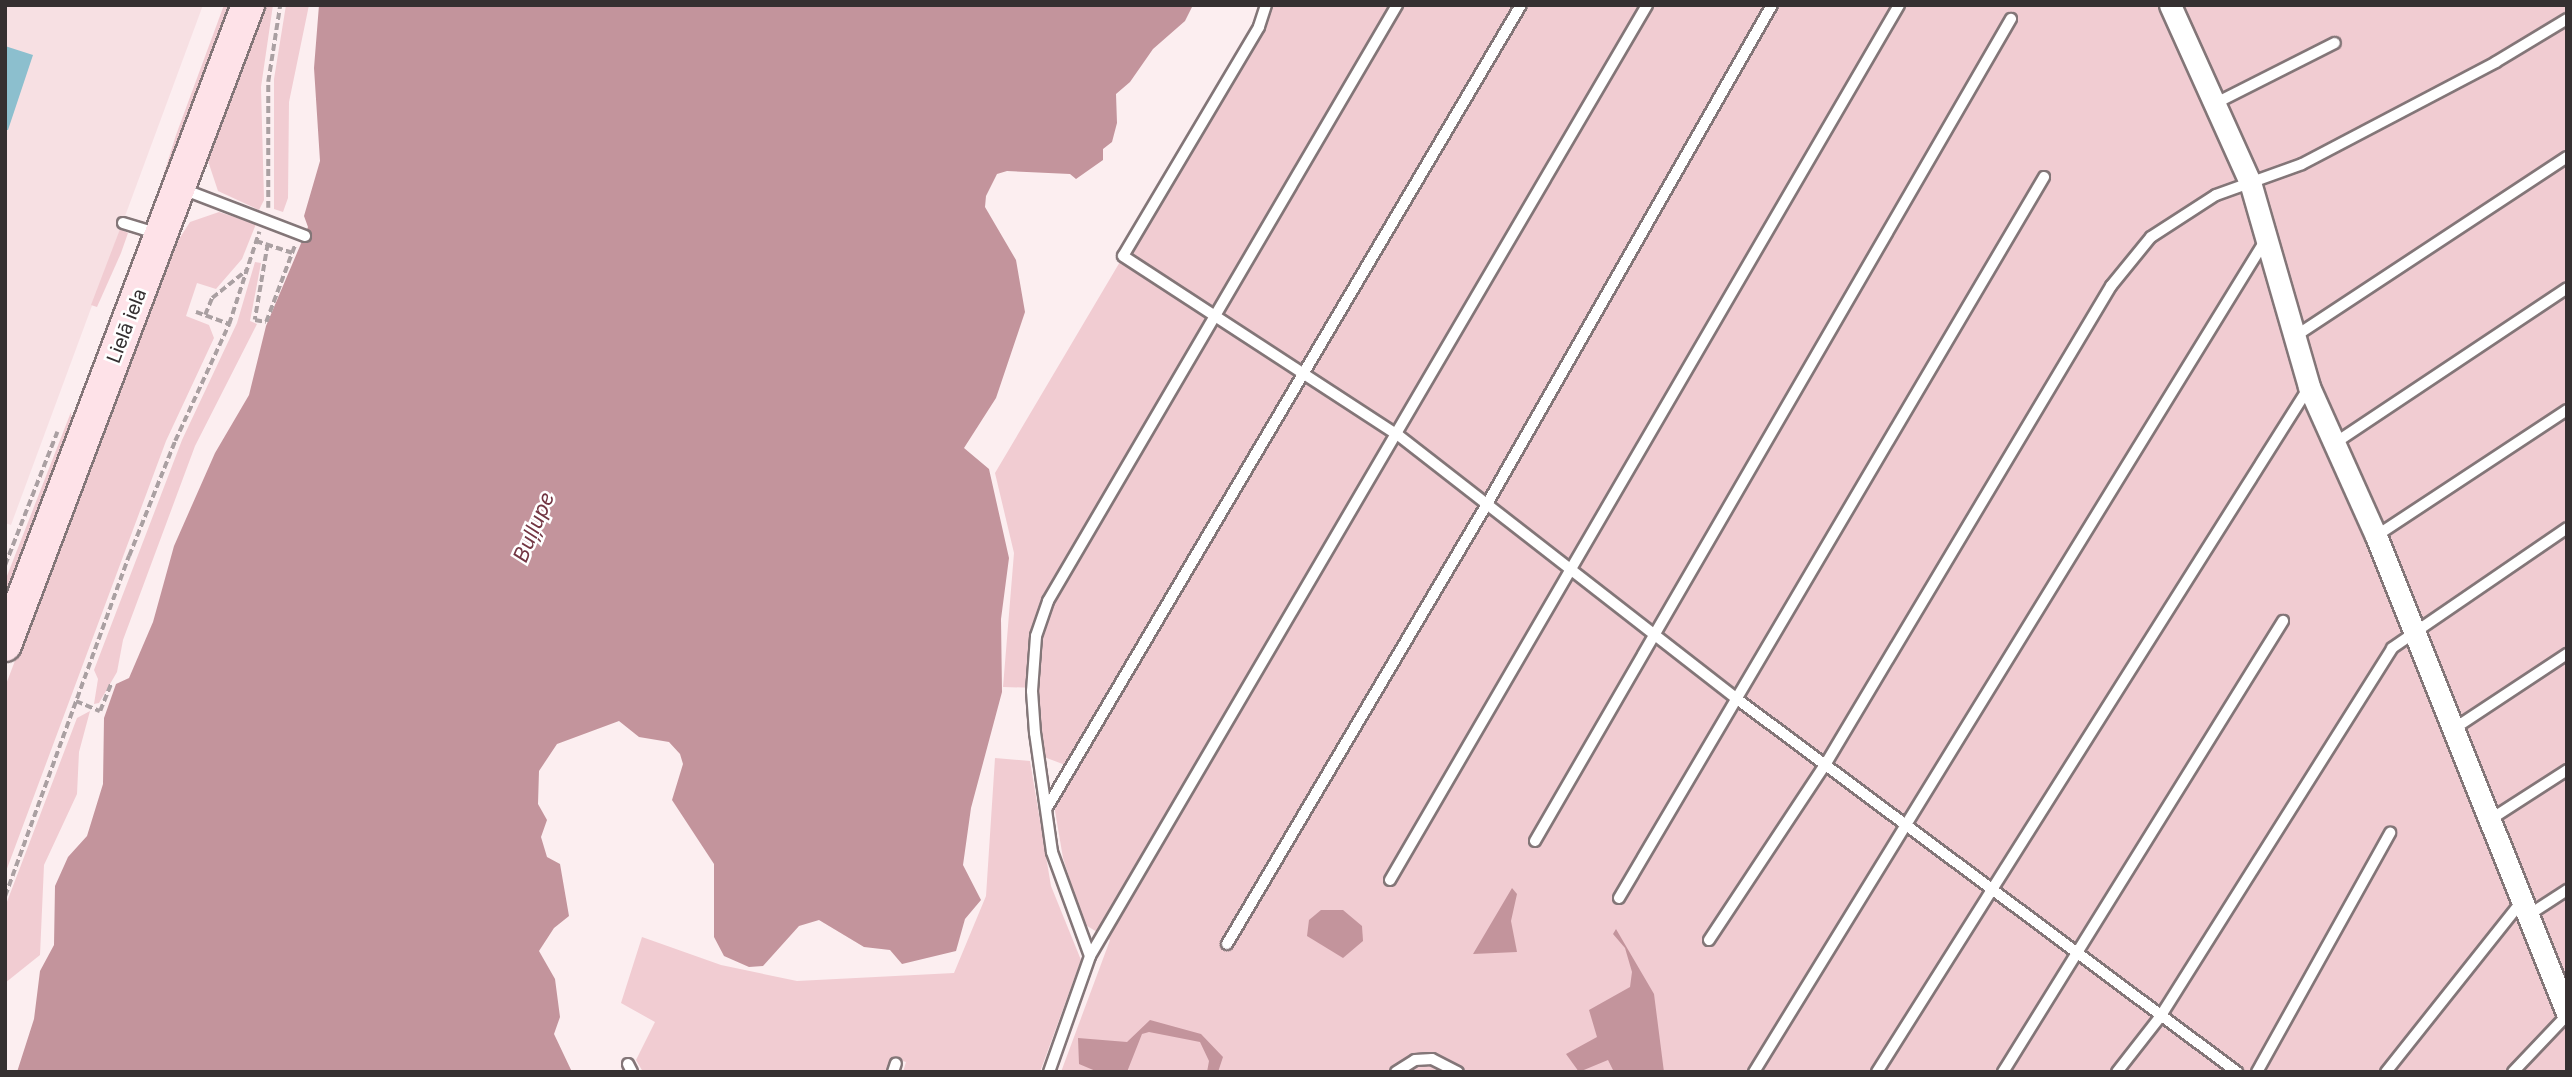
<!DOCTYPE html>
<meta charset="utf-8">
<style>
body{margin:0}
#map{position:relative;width:2572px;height:1077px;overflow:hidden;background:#fceef0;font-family:Inter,sans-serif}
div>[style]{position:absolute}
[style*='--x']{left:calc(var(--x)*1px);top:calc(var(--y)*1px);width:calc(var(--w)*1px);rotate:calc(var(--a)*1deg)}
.built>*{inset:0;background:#f7e0e3}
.green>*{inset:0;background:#f1ccd2}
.water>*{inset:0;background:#c3949c}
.building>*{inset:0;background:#8cbfce}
.path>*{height:3.5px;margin-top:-1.75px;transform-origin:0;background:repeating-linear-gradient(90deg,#aaa0a2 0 7px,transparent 0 10.5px)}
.roads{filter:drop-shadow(2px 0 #837678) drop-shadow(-2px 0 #837678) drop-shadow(0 2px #837678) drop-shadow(0 -2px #837678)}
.service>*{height:10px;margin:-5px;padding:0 5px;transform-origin:5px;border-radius:5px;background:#fff}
.minor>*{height:21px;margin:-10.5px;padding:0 10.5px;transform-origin:10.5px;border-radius:10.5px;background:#fff}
.secondary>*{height:32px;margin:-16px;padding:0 16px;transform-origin:16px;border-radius:16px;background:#fee2e8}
span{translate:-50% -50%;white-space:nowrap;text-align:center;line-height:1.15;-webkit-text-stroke:5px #fff;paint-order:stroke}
.street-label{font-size:19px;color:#353031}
.water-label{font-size:21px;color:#733643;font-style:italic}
.frame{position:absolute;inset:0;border:7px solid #353031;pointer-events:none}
</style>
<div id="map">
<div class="built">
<div style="clip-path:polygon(5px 5px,203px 5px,11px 525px,5px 523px)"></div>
</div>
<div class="green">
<div style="clip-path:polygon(224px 5px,231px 5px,161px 183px,176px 135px)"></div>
<div style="clip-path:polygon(264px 5px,273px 5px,261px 87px,264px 200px,259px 210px,218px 191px,208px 161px)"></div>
<div style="clip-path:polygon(286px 5px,309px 5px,289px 102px,288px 198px,283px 212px,274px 209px,274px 79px)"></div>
<div style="clip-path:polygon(1266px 5px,2567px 5px,2567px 1072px,1061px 1072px,1110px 940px,1084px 924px,1063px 858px,1054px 805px,1076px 769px,1044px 757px,1038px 688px,1003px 687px,1014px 553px,995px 473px,1259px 27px)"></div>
<div style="clip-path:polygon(219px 212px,256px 224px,242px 259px,216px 289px,197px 283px,186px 316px,209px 325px,214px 338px,166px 441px,5px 874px,5px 687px,170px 253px,190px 222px)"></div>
<div style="clip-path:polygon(120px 229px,128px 233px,121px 253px,97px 307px,91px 305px)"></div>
<div style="clip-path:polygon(255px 262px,261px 263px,250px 321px,257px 324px,195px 446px,123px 640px,117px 672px,99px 703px,94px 704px,98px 679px,94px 670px,182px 440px,237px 323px)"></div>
<div style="clip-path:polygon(71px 412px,72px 426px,5px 601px,5px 581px)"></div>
<div style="clip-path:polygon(90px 711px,79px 752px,77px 794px,44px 865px,40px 955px,5px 983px,5px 907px,77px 718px)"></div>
<div style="clip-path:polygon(995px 758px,1030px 761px,1051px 886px,1081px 960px,1040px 1072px,903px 1072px,906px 1062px,892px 1058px,886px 1072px,643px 1072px,636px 1060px,655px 1022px,621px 1003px,642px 937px,721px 965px,797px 981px,954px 973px,986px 896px)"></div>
</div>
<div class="water">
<div style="clip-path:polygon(319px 5px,1193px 5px,1185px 21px,1153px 49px,1130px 82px,1116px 94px,1117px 123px,1112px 142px,1103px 149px,1103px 160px,1076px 179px,1070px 174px,1007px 171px,997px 174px,986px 196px,985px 207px,1016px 260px,1025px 312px,996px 398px,964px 448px,989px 469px,1009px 558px,1001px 619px,1002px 692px,971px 808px,963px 865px,981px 900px,965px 919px,956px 951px,902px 964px,890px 950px,864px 947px,819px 920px,799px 926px,763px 966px,749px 967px,724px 956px,714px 937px,714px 864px,672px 800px,683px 764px,680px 754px,669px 742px,639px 737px,619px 721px,557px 744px,539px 771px,538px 804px,547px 820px,541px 837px,547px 857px,560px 864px,569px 916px,554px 928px,539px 951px,555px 979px,560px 1017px,554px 1034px,572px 1072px,17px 1072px,34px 1019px,40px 971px,54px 945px,55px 886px,68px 857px,87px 836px,103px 784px,104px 718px,116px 684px,129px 678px,153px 622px,174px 546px,215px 453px,249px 395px,266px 326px,308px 227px,304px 216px,320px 161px,314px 68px)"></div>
<div style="clip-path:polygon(1512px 888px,1517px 894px,1511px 921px,1517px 952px,1473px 954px)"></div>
<div style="clip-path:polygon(1321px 910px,1343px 910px,1362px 926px,1363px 941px,1343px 958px,1307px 936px,1309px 920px)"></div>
<div style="clip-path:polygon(1616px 929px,1654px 994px,1664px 1072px,1614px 1072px,1608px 1060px,1579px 1072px,1566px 1054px,1597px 1037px,1589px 1010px,1630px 987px,1632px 972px,1625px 948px,1613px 934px)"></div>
<div style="clip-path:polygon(1150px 1020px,1201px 1034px,1223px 1057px,1218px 1072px,1207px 1072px,1209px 1061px,1200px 1042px,1149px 1032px,1142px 1034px,1127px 1072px,1098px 1072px,1079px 1064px,1078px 1038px,1127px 1042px)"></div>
</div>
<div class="building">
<div style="clip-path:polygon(5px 46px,33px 55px,8px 130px,5px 130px)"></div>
</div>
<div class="path">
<div style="--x:268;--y:208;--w:126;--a:-90"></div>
<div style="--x:268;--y:82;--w:78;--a:-81.1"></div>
<div style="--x:256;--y:241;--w:38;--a:18"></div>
<div style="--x:268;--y:244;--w:77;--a:99.7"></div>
<div style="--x:255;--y:320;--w:11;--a:10"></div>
<div style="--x:266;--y:322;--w:82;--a:-69.4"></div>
<div style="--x:196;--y:312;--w:35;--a:20"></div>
<div style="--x:205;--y:315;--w:18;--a:-68"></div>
<div style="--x:212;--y:298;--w:45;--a:-38.7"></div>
<div style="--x:5;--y:565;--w:143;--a:-68.6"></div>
<div style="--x:76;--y:701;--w:26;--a:23"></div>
<div style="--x:100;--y:711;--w:31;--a:-68"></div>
<div style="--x:5;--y:896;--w:362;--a:-70"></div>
<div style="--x:129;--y:556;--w:124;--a:-68.2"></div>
<div style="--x:175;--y:441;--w:129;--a:-65.2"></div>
<div style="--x:229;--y:324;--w:97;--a:-71.9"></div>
</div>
<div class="roads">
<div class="service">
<div style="--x:1266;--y:5;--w:23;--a:108"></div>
<div style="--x:1259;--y:27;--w:266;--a:120.7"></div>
<div style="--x:1123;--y:256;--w:328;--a:33.1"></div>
<div style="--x:1398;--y:435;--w:430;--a:37.9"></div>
<div style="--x:1737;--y:699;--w:624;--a:36.72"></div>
<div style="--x:2216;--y:103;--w:133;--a:-26.8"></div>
<div style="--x:180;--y:188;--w:134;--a:21"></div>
<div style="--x:123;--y:223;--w:39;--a:17"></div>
<div style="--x:2294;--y:337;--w:327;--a:-33.4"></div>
<div style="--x:2335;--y:443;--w:279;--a:-33.7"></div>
<div style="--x:2376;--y:536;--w:229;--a:-33.4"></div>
<div style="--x:2452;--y:730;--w:138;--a:-33.5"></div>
<div style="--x:1048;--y:806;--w:930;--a:-59.44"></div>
<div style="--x:2488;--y:821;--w:94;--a:-32.8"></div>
<div style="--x:1535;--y:841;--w:950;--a:-59.93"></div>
<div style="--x:1390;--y:880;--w:1012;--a:-59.81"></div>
<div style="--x:1619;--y:898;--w:837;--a:-59.48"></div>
<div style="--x:2527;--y:916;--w:48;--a:-33"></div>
<div style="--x:1709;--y:940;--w:210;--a:-56.5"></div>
<div style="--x:1825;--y:765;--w:558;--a:-59.16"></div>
<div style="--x:2111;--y:286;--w:63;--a:-50.8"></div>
<div style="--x:2151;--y:237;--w:77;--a:-32.9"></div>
<div style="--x:2216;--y:195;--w:91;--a:-19.8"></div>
<div style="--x:2302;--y:164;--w:219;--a:-27.7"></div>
<div style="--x:2496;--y:62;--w:83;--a:-31.2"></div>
<div style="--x:1227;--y:944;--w:511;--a:-59.42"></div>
<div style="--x:1487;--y:504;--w:575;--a:-60.27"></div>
<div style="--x:1090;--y:956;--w:111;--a:-110.1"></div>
<div style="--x:1052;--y:852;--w:120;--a:-98.1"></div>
<div style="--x:1035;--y:733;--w:42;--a:-94.1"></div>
<div style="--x:1032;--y:691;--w:55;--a:-85.8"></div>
<div style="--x:1036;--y:636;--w:37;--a:-71"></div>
<div style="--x:1048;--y:601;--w:691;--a:-59.65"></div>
<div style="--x:628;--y:1064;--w:9;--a:63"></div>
<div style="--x:893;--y:1072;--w:9;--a:-72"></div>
<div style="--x:1049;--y:1072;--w:123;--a:-70.5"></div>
<div style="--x:1090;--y:956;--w:1102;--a:-59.64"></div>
<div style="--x:1396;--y:1072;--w:22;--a:-32"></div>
<div style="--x:1415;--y:1060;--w:17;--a:-3"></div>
<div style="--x:1432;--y:1059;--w:29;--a:27"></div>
<div style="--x:1754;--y:1072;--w:978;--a:-58.42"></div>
<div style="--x:1877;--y:1072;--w:810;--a:-57.76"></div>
<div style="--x:2003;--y:1072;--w:531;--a:-58.17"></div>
<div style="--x:2117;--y:1072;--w:70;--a:-52"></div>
<div style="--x:2160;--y:1017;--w:436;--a:-57.8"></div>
<div style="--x:2392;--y:648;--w:212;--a:-34.4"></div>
<div style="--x:2257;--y:1072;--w:274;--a:-60.9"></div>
<div style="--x:2386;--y:1072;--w:217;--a:-51.5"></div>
<div style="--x:2513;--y:1072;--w:79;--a:-46.5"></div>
</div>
<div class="minor">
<div style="--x:2170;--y:5;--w:194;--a:65.7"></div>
<div style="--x:2250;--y:182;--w:213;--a:73.9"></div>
<div style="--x:2309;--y:387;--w:163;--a:65.8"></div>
<div style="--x:2376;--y:536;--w:514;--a:68.18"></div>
</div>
<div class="secondary">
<div style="--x:5;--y:645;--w:685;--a:-69.21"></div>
</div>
</div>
<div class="street-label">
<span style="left:127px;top:326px;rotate:-69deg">Lielā iela</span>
</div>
<div class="water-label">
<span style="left:534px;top:527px;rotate:-67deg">Buļļupe</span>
</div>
<div class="frame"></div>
</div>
